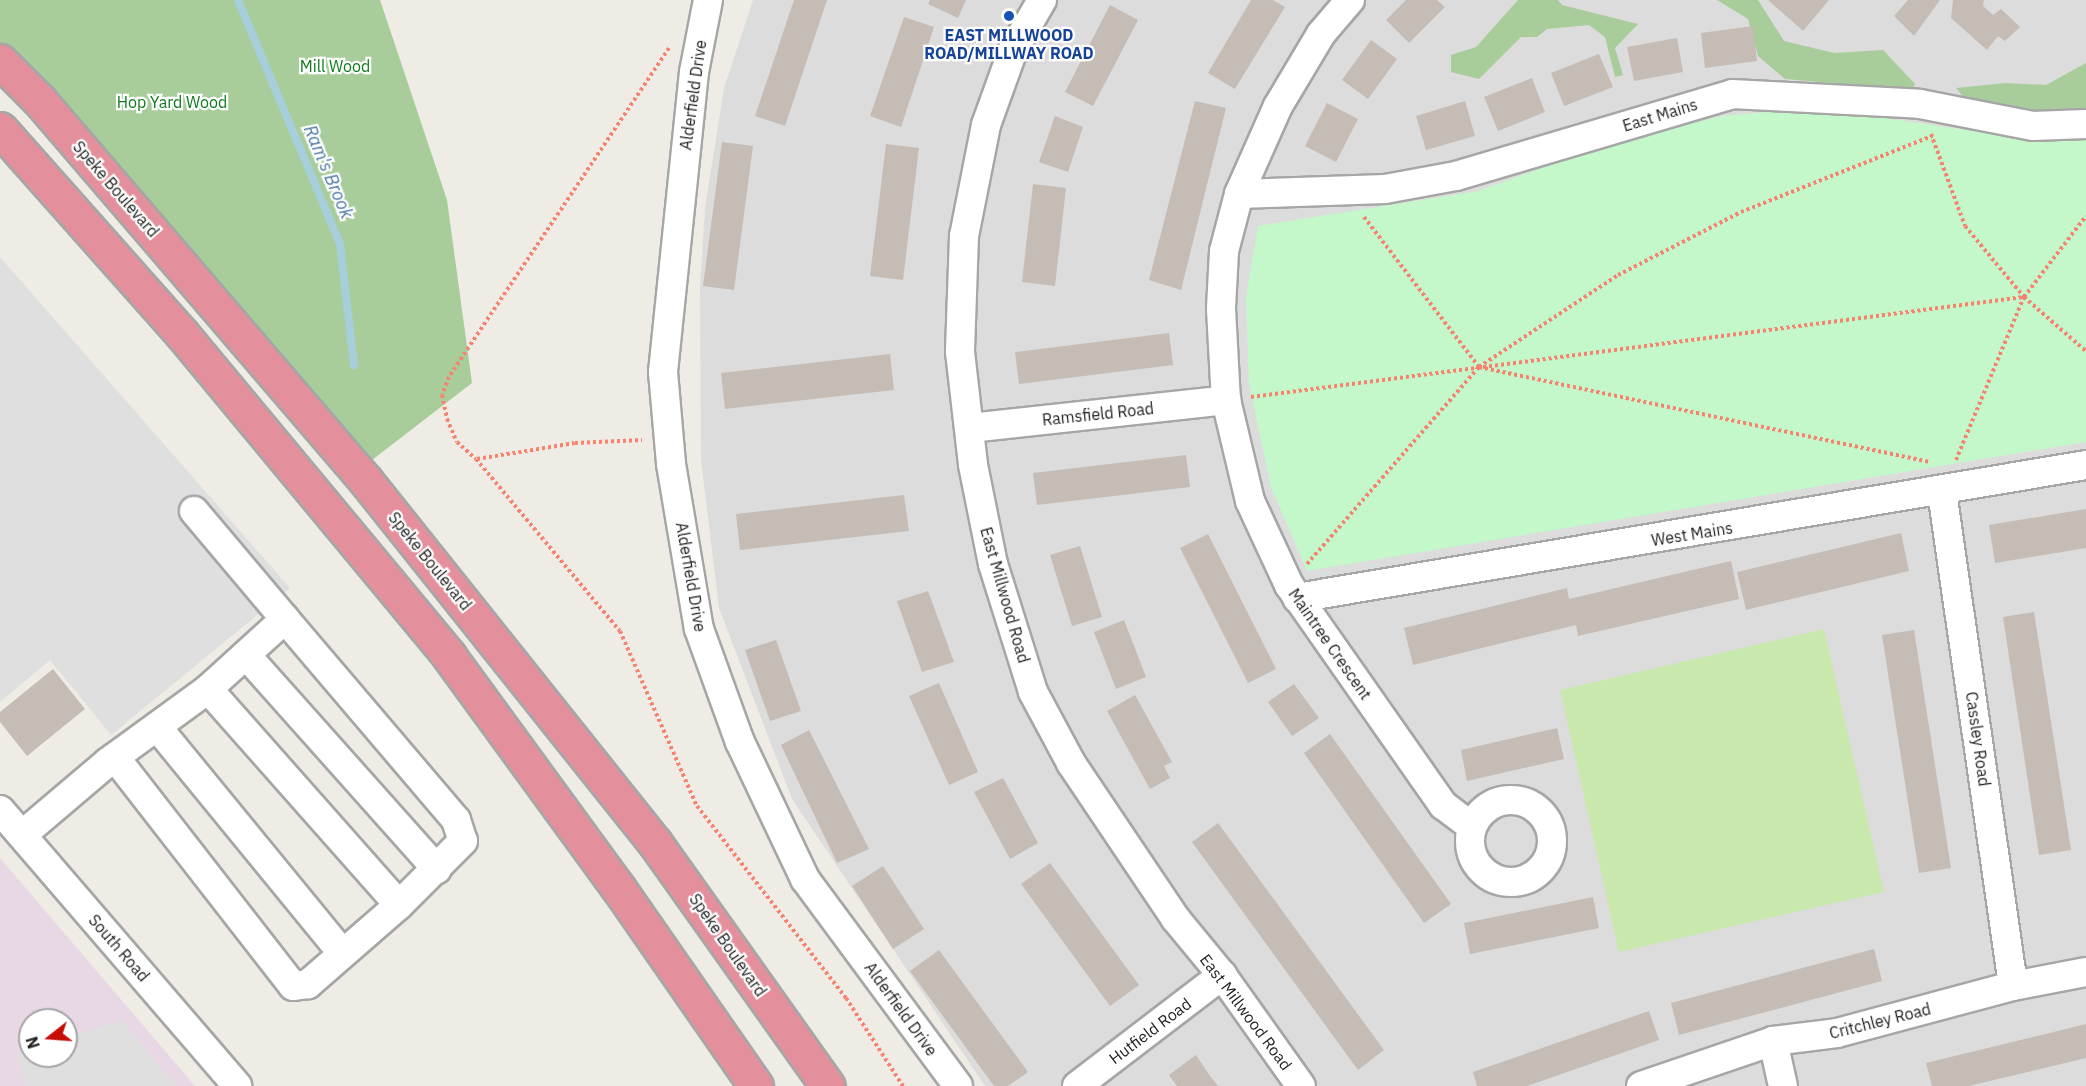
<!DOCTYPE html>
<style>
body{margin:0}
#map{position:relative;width:2086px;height:1086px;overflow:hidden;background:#efece5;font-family:"IBM Plex Sans",sans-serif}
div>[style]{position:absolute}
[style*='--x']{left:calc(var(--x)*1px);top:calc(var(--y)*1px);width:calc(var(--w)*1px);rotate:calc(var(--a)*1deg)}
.residential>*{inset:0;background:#dddcdc}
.industrial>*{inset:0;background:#e8d7e4}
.grass>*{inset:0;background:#c8e8ad}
.forest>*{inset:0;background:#a8cd9b}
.park>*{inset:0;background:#c4f8ca}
.parking>*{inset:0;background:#dfdfdf}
.stream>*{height:8px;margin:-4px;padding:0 4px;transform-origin:4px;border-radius:4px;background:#a7cedb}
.building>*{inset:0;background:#c4bcb5}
.path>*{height:4px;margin-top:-2px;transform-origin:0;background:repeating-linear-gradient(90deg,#f58370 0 3px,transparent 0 6px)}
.roads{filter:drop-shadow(2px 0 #a6a6a6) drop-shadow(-2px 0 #a6a6a6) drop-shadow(0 2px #a6a6a6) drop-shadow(0 -2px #a6a6a6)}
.minor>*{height:28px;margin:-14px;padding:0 14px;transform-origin:14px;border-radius:14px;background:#fff}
.minor>.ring{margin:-14px;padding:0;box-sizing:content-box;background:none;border:28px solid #fff;border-radius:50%}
.highway>*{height:33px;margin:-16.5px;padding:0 16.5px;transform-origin:16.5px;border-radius:16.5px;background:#e4909c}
.dots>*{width:16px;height:16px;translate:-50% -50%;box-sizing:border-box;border:3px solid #fff;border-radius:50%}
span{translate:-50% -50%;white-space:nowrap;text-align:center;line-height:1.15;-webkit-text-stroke:4.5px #fff;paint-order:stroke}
.transit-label{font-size:16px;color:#164399;font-weight:700}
.park-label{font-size:16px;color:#0f7a1c}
.street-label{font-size:16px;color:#1f1f1f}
.water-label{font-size:18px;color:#4b75a4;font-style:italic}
.north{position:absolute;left:18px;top:1008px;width:60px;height:60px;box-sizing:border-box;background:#fff;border:2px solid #a5a5a5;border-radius:50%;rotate:253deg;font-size:16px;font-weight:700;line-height:24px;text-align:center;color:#1f1f1f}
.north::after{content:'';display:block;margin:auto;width:21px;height:27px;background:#c70d07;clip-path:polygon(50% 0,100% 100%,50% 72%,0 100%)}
</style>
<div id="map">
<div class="residential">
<div style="clip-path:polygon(753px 0,2086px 0,2086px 1086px,985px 1086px,792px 799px,719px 608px,701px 460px,700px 287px,705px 208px,724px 88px)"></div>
</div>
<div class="industrial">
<div style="clip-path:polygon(evenodd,0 858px,195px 1086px,0 1086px,0 858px,30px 1020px,66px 1020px,66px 1056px,30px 1056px,30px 1020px)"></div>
</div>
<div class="grass">
<div style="clip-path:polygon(1824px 629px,1884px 892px,1619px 952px,1560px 690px)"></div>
</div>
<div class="forest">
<div style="clip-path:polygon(0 0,380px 0,447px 200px,472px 383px,372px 460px,298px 399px,0 58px)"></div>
<div style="clip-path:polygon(1518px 0,1558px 0,1562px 5px,1638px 24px,1615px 48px,1623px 75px,1615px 77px,1605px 37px,1589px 25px,1547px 29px,1537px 37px,1521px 37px,1479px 79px,1451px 72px,1451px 55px,1476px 47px)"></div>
<div style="clip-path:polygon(1717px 0,1758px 0,1784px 41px,1834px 53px,1883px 50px,1915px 84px,1912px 90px,1785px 79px,1758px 56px,1748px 19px)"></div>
<div style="clip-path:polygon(2086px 63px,2086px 117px,2019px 118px,1966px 100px,1956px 88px,2006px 83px,2046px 85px)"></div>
</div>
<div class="park">
<div style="clip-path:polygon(1816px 108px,2014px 137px,2086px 140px,2086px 442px,1307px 571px,1271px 487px,1249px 383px,1246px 298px,1258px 226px,1478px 191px,1604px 146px,1721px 116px)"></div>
</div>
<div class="parking">
<div style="clip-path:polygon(0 257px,290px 588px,111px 735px,50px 660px,0 702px)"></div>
<div style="clip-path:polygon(122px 1020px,176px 1086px,26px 1086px,16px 1054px,30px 1050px,30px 1056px,66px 1056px,66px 1038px)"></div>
</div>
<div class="stream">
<div style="--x:238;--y:0;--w:264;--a:67.3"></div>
<div style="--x:340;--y:244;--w:122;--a:83.4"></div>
</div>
<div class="building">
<div style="clip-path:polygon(794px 0,827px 0,785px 126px,755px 116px)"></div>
<div style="clip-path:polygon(930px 0,966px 0,958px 18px,928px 4px)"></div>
<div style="clip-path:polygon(1251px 0,1273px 0,1285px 7px,1235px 89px,1208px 73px)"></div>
<div style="clip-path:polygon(1406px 0,1437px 0,1445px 7px,1409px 43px,1386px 20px)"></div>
<div style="clip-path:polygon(1768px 0,1829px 0,1803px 31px)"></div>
<div style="clip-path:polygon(1908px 0,1940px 0,1914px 36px,1894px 16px)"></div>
<div style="clip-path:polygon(1953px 0,1984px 0,1983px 6px,1993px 15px,2001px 9px,2020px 27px,2005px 41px,1998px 36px,1987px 50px,1951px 18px)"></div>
<div style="clip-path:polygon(1110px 5px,1138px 20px,1093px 106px,1065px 92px)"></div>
<div style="clip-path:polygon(904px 17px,934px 27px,901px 127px,870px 116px)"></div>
<div style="clip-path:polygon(1753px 26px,1757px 61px,1705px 68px,1701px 33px)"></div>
<div style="clip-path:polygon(1677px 38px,1683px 72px,1634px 81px,1627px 47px)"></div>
<div style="clip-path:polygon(1371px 40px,1397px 59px,1368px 99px,1342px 80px)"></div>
<div style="clip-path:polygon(1599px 54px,1613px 87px,1564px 106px,1551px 73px)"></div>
<div style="clip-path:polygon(1532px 78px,1545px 112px,1498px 131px,1484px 97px)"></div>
<div style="clip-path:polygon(1195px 101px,1226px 108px,1181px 290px,1149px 280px)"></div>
<div style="clip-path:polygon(1465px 101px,1475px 136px,1426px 150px,1416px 116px)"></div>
<div style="clip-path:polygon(1327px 103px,1358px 119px,1336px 162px,1305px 146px)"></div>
<div style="clip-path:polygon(1055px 116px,1083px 127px,1068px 172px,1039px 162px)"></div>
<div style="clip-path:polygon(722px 142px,753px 146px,734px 290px,703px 286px)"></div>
<div style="clip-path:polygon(886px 144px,919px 148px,903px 280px,870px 276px)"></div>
<div style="clip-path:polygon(1033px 184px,1066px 188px,1055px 286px,1022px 282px)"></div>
<div style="clip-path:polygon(1169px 333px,1173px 365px,1019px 384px,1015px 352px)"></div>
<div style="clip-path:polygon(890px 354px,894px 390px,725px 409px,721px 373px)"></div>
<div style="clip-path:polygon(1186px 455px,1190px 487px,1037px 505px,1033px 473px)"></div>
<div style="clip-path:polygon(904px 495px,909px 531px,740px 550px,736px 514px)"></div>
<div style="clip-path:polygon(2086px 509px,2086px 548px,1995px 563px,1989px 525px)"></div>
<div style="clip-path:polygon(1901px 533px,1909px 571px,1746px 610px,1737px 572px)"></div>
<div style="clip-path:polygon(1208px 534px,1276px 669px,1248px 683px,1180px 548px)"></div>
<div style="clip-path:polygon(1080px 546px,1102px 617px,1072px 626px,1050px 555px)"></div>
<div style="clip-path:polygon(1731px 561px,1739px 599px,1578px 636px,1576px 625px,1413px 665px,1404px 628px,1567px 588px,1569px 599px)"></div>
<div style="clip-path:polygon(928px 591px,954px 662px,922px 672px,897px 601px)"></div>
<div style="clip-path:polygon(2034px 612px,2071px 850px,2039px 855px,2003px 617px)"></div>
<div style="clip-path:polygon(1124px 620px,1146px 677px,1116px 689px,1094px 632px)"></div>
<div style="clip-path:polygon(1914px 630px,1951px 868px,1919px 873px,1882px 635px)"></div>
<div style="clip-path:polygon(776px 640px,801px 711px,770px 721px,745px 650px)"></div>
<div style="clip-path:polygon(53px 669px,85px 709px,27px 756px,0 722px,0 712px)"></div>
<div style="clip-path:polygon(939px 683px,978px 772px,949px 785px,909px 696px)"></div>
<div style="clip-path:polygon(1294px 684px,1319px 718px,1292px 736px,1268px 702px)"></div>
<div style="clip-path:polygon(1135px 695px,1172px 762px,1164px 766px,1170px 778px,1150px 789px,1107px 711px)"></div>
<div style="clip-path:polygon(1557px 728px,1564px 759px,1467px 781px,1461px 750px)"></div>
<div style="clip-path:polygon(809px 730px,869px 849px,837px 863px,781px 745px)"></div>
<div style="clip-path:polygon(1330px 734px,1451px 904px,1424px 923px,1304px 753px)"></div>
<div style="clip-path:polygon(1003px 778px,1038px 843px,1010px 859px,974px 792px)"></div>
<div style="clip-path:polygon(1218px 823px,1384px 1050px,1358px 1070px,1192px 842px)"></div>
<div style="clip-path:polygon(1050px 863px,1139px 985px,1110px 1006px,1021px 884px)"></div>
<div style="clip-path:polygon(883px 866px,924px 929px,893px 949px,852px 886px)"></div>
<div style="clip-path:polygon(1593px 897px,1599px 928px,1470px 954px,1464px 923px)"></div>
<div style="clip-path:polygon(1874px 949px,1882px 981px,1679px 1035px,1671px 1003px)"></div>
<div style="clip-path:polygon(939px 950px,1028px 1072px,1008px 1086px,994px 1086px,910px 971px)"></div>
<div style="clip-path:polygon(1649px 1011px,1659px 1040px,1527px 1086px,1477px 1086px,1473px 1072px)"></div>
<div style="clip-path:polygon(2086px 1024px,2086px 1058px,1969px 1086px,1932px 1086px,1926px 1063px)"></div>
<div style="clip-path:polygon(1196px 1055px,1210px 1076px,1218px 1086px,1177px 1086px,1169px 1075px)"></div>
</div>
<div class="path">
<div style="--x:669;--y:48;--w:396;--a:123.8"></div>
<div style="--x:449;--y:377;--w:19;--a:111"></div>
<div style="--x:442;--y:395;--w:25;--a:78"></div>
<div style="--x:447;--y:419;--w:25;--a:67"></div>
<div style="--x:457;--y:442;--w:25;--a:42"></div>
<div style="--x:476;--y:459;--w:224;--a:50.1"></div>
<div style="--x:620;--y:631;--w:191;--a:66.3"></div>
<div style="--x:697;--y:806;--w:243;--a:52.2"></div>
<div style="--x:846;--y:998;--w:105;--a:57.1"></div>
<div style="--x:1931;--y:134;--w:98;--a:69.7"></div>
<div style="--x:1965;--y:226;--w:92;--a:50.3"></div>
<div style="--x:2024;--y:297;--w:82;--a:41.1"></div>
<div style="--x:1364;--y:217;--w:189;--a:52.5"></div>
<div style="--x:1479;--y:367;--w:461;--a:11.9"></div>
<div style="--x:1251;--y:397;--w:779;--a:-7.37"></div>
<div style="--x:477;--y:459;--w:99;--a:-9.3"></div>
<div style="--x:575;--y:443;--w:67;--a:-2.6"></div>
<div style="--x:1956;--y:460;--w:177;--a:-67.4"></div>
<div style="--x:2024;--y:297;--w:102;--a:-52.6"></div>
<div style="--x:1307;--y:564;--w:262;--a:-48.9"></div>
<div style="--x:1479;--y:367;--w:167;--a:-33.5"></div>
<div style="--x:1618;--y:275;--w:138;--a:-27.1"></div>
<div style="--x:1741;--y:212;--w:206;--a:-21.7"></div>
</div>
<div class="roads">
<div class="minor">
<div style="--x:708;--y:0;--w:73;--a:101"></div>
<div style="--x:694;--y:72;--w:302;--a:95.9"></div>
<div style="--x:663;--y:372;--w:92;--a:85"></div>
<div style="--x:671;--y:464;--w:167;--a:80.4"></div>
<div style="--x:699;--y:629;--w:120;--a:70.1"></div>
<div style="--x:740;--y:742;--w:152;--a:64.6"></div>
<div style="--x:805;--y:879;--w:257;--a:53.5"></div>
<div style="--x:1042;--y:0;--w:58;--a:120.1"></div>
<div style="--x:1013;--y:50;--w:80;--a:109.8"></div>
<div style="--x:986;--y:125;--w:113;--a:101.2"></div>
<div style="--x:964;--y:236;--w:116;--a:92"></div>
<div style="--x:960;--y:352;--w:114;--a:83.4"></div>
<div style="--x:973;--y:465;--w:101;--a:78.6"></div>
<div style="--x:993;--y:564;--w:134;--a:72.6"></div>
<div style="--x:1033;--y:692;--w:81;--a:61.8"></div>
<div style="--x:1071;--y:763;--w:187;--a:56.1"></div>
<div style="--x:1175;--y:918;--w:74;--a:50.5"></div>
<div style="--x:1222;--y:975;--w:136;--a:54.6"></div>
<div style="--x:1350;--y:0;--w:45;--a:130.5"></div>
<div style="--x:1321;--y:34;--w:84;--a:120.8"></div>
<div style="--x:1278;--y:106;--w:96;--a:113.9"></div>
<div style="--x:1239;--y:194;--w:59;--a:104.7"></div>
<div style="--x:1224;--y:251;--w:58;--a:93"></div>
<div style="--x:1221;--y:309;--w:91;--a:86.9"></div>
<div style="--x:1226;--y:400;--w:104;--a:76.6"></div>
<div style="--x:1250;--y:501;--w:93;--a:65.1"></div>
<div style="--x:1289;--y:585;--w:269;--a:55"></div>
<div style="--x:1443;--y:805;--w:36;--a:37"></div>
<div style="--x:1239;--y:194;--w:146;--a:-2"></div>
<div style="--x:1385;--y:189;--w:72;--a:-10.4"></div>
<div style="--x:1456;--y:176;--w:288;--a:-16.5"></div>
<div style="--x:1732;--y:94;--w:188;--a:3"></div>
<div style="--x:1920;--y:104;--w:115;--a:11"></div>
<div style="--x:2033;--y:126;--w:53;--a:-2.2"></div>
<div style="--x:970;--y:428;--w:258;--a:-6.2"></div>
<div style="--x:1942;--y:492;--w:499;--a:81.8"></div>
<div style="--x:194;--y:511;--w:141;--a:49.9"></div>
<div style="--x:1297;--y:598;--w:800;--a:-9.57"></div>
<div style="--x:246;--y:655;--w:287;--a:48.3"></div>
<div style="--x:208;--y:689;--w:288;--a:48.5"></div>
<div style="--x:158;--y:728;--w:291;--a:50.7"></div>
<div class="ring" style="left:1470px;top:800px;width:54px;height:54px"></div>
<div style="--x:0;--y:810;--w:364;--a:49.3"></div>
<div style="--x:22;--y:835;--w:113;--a:-40.3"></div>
<div style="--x:108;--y:762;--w:124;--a:-36.1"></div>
<div style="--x:208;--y:689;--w:104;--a:-42.3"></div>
<div style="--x:285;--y:619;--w:264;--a:49.6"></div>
<div style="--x:456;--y:820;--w:22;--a:72"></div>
<div style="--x:463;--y:841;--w:91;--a:135"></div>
<div style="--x:399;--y:905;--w:121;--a:139"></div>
<div style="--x:308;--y:984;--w:15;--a:172"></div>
<div style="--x:293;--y:986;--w:290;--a:-127.9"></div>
<div style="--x:1773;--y:1041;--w:46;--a:77.5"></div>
<div style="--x:1077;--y:1086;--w:183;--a:-37.4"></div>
<div style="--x:1641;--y:1086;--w:139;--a:-18.8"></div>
<div style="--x:1773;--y:1041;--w:64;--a:-7.1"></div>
<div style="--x:1837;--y:1033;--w:182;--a:-15"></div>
<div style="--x:2013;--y:986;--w:74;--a:-10.9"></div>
</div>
<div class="highway">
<div style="--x:0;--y:61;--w:57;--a:45"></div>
<div style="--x:40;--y:101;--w:501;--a:49.37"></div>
<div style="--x:366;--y:481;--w:463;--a:51.4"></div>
<div style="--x:655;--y:843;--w:298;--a:54.6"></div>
<div style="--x:0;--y:129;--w:274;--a:48.4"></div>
<div style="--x:182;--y:334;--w:418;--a:50.3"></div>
<div style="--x:449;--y:656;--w:288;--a:53.9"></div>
<div style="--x:619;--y:889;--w:240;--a:55.2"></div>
</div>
</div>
<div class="dots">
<div style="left:1009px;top:16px;background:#1a4fb4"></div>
</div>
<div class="transit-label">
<span style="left:1009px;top:44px">EAST MILLWOOD<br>ROAD/MILLWAY ROAD</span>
</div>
<div class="park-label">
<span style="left:335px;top:66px">Mill Wood</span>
<span style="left:172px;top:102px">Hop Yard Wood</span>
</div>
<div class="street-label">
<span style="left:693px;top:95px;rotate:-82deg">Alderfield Drive</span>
<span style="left:1660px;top:115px;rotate:-17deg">East Mains</span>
<span style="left:116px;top:189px;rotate:49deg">Speke Boulevard</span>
<span style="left:1098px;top:414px;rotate:-6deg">Ramsfield Road</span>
<span style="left:1692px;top:534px;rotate:-9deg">West Mains</span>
<span style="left:430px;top:561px;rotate:51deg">Speke Boulevard</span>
<span style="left:691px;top:577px;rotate:80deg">Alderfield Drive</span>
<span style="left:1005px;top:595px;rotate:74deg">East Millwood Road</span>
<span style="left:1330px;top:644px;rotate:55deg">Maintree Crescent</span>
<span style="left:1978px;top:739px;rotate:82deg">Cassley Road</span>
<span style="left:728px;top:945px;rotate:55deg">Speke Boulevard</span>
<span style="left:119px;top:948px;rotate:49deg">South Road</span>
<span style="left:901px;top:1009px;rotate:54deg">Alderfield Drive</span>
<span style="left:1246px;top:1012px;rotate:53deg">East Millwood Road</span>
<span style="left:1880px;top:1021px;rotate:-14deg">Critchley Road</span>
<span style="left:1150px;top:1031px;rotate:-37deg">Hutfield Road</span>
</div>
<div class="water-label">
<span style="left:328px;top:172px;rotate:67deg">Ram's Brook</span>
</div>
<div class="north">N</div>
</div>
